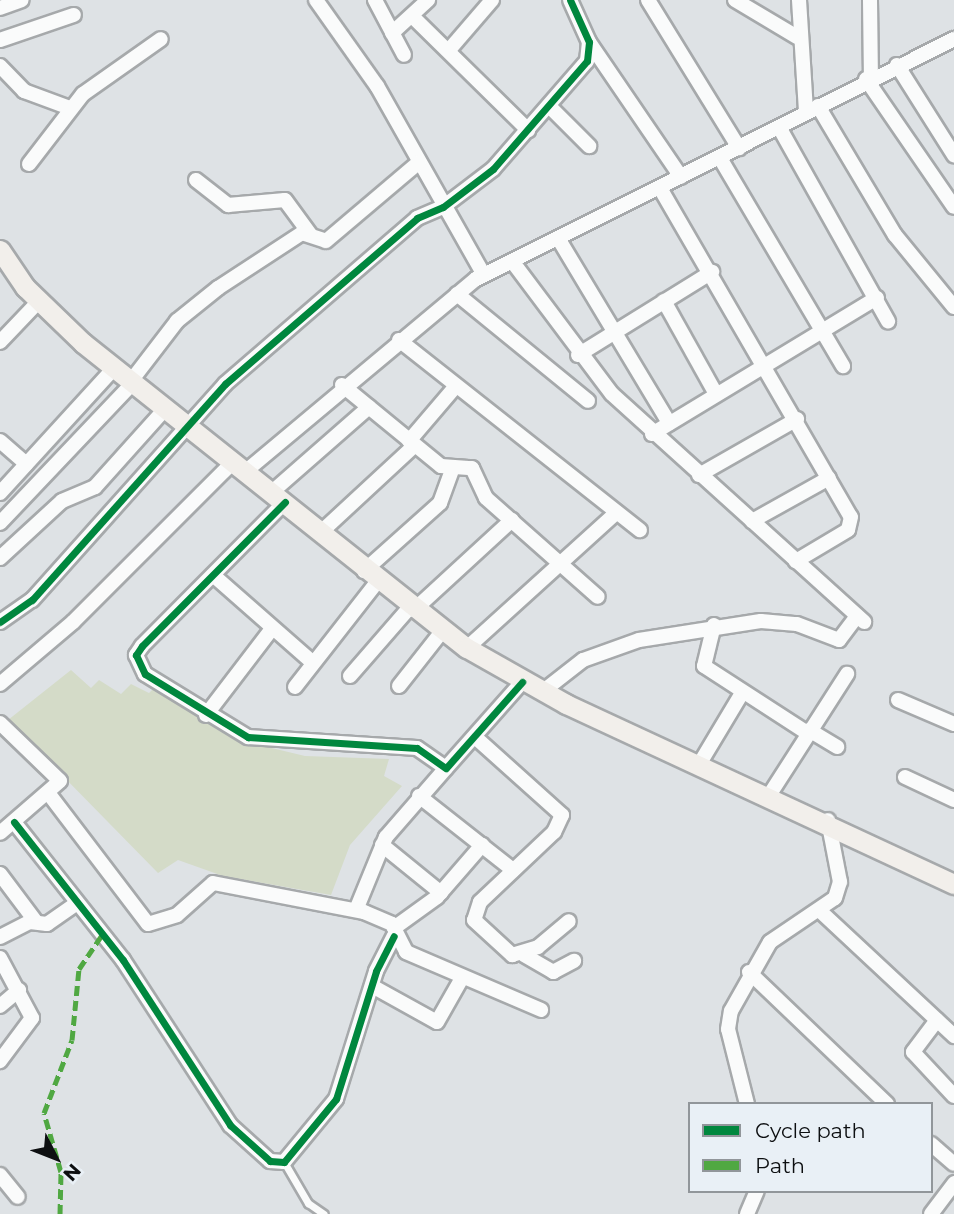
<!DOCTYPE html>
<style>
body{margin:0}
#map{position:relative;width:954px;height:1214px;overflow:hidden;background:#dee2e5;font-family:Montserrat,sans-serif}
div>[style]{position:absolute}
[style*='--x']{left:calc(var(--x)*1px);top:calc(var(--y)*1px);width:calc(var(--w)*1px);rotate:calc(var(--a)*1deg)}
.green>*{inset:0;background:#d4dbc8}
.roads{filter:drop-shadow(2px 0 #a6a9ab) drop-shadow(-2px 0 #a6a9ab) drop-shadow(0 2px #a6a9ab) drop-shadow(0 -2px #a6a9ab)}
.service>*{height:7px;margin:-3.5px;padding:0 3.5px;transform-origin:3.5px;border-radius:3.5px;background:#fafbfb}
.minor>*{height:14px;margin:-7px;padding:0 7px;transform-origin:7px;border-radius:7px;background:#fafbfb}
.secondary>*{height:19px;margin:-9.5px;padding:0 9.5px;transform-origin:9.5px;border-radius:9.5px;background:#f2efeb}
.quiet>*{height:5px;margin-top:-2.5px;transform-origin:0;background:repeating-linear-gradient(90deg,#50a842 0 10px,transparent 0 15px)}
.cycleway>*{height:7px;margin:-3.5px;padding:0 3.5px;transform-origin:3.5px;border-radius:3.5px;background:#00873e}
span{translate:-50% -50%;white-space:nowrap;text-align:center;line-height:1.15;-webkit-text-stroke:7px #e9f0f6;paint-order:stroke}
.legend{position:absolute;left:688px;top:1102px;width:245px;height:91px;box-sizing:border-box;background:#e9f0f6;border:2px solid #91969a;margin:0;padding:9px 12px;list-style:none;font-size:21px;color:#0d0f11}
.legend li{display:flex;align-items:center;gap:14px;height:35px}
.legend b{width:35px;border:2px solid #91969a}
.north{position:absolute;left:21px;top:1123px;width:70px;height:70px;-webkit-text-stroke:5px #e9f0f6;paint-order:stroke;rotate:132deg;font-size:19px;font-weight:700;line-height:28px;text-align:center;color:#0d0f11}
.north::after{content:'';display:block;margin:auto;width:24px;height:32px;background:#0d0f11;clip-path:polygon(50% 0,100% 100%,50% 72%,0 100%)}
</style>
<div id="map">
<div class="green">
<div style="clip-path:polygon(71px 670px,91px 688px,99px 680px,121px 694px,131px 684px,149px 693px,154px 688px,247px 742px,305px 756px,389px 759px,384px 776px,402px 786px,350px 845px,331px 895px,223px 876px,178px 860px,158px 873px,8px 720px)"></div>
</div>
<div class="roads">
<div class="service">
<div style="--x:284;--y:1162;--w:48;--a:59.7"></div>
<div style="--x:308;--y:1203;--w:19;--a:35"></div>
</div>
<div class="minor">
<div style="--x:316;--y:0;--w:105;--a:54.7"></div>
<div style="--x:377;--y:86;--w:217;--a:60.5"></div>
<div style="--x:375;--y:0;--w:62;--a:62.2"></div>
<div style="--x:648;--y:0;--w:174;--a:58.4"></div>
<div style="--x:735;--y:0;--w:72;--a:30.8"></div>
<div style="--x:799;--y:0;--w:112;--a:86.4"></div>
<div style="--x:870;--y:0;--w:77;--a:89.3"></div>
<div style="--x:0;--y:8;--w:23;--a:-20"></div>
<div style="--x:412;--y:16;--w:163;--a:44.5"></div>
<div style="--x:392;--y:33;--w:49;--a:-42.5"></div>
<div style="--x:0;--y:40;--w:78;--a:-18.7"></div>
<div style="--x:589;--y:42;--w:163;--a:55.7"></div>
<div style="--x:449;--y:50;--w:66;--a:-49.3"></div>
<div style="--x:897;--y:65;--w:107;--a:57.7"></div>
<div style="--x:0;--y:66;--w:35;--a:46"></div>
<div style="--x:24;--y:91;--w:49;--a:20.3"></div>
<div style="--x:866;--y:79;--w:155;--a:55.5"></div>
<div style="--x:549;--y:106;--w:57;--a:45"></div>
<div style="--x:818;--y:106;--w:150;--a:59.2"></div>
<div style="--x:895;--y:235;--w:93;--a:50.7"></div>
<div style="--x:779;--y:127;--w:223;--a:60.7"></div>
<div style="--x:720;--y:158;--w:242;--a:59.4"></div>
<div style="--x:29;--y:164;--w:88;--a:-52.4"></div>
<div style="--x:83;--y:94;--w:95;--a:-35.2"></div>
<div style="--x:196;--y:180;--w:41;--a:38"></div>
<div style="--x:228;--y:205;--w:57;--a:-5"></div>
<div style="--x:285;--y:200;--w:42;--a:53.7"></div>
<div style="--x:660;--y:188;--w:380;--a:59.9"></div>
<div style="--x:851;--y:517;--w:13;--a:103"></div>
<div style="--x:848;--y:530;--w:61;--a:149.2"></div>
<div style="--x:558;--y:238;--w:216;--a:59"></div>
<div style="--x:512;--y:261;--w:166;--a:53.1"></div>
<div style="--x:612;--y:394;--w:340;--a:42.1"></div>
<div style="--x:457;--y:294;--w:169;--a:39.2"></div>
<div style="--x:664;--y:301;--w:107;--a:60.8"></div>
<div style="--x:399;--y:340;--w:307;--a:38.3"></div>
<div style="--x:0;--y:342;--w:57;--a:-46.4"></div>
<div style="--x:578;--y:355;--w:158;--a:-31.8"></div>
<div style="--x:131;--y:381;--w:76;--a:-52.5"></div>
<div style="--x:177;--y:321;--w:53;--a:-38.8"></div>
<div style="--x:218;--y:288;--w:100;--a:-33.2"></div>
<div style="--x:302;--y:233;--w:25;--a:18"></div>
<div style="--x:326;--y:241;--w:122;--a:-40.3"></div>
<div style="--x:342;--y:385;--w:128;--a:39.3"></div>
<div style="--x:441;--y:466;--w:31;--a:4"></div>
<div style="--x:472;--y:468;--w:33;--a:65"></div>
<div style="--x:486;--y:498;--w:149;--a:41.5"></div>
<div style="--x:652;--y:434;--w:263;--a:-31.2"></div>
<div style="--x:0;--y:441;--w:35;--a:41"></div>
<div style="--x:409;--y:441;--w:72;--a:-49.5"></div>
<div style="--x:246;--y:471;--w:300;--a:-39.9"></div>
<div style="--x:476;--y:279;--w:535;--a:-26.66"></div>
<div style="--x:699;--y:475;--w:113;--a:-29.7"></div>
<div style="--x:272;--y:492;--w:129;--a:-41.2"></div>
<div style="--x:0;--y:493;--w:169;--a:-47.6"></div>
<div style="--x:285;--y:502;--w:203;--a:134.8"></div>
<div style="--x:142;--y:646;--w:11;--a:124"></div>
<div style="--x:136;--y:655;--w:21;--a:65"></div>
<div style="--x:145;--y:674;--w:121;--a:31.5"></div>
<div style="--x:248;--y:737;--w:169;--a:3.7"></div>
<div style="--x:417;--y:748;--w:35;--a:35"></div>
<div style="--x:446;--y:768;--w:115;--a:-48.5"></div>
<div style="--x:752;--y:521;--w:88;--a:-29.2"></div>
<div style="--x:0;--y:523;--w:193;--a:-46.5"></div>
<div style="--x:320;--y:533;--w:129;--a:-42.8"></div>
<div style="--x:0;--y:558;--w:84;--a:-42.6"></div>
<div style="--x:62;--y:501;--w:36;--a:-23"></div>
<div style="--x:95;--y:487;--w:105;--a:-48.1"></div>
<div style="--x:364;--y:571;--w:102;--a:-41.8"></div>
<div style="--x:440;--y:503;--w:37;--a:-70"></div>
<div style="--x:213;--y:575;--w:132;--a:41.3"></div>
<div style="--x:414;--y:610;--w:133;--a:-42.6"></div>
<div style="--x:0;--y:622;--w:39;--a:-35"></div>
<div style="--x:32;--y:600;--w:290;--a:-48.2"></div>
<div style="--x:225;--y:384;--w:254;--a:-40.8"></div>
<div style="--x:417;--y:218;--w:28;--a:-23"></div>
<div style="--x:443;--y:207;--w:63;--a:-37.2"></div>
<div style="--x:493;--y:169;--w:143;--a:-49"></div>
<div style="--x:587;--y:61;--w:19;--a:-84"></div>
<div style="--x:589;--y:42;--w:46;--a:-114.3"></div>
<div style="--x:714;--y:625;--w:42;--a:103.7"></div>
<div style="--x:704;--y:666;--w:123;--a:33"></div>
<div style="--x:467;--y:648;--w:202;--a:-42.2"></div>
<div style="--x:350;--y:676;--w:91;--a:-49"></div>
<div style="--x:0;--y:684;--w:96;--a:-40.3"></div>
<div style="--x:73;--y:622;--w:226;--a:-45"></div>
<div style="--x:399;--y:686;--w:71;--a:-51.8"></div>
<div style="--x:295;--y:687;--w:133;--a:-52"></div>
<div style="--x:542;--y:692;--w:52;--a:-38"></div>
<div style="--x:583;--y:660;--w:59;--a:-19.7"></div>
<div style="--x:639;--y:640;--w:123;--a:-8.9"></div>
<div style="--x:761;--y:621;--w:36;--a:5"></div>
<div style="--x:797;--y:624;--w:45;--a:20.9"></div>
<div style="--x:839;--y:640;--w:30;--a:-53"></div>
<div style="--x:898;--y:700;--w:61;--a:23.2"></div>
<div style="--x:206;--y:715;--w:107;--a:-52.6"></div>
<div style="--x:0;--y:723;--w:83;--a:44"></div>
<div style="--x:60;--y:781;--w:79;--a:139.1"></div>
<div style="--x:809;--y:730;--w:33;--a:31"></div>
<div style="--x:475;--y:737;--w:117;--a:41.9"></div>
<div style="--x:562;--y:815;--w:19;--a:115"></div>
<div style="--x:554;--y:832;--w:102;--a:136.6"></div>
<div style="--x:480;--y:902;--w:19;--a:108"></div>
<div style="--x:474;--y:920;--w:52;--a:42.6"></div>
<div style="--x:512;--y:955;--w:27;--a:-17"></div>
<div style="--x:538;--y:947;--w:40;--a:-40"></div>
<div style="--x:700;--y:763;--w:82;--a:-59"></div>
<div style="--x:905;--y:777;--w:54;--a:25.1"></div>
<div style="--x:49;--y:794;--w:163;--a:52.7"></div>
<div style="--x:148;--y:924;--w:30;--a:-17"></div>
<div style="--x:177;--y:915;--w:48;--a:-41.6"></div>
<div style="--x:213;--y:883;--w:154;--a:10.9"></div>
<div style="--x:364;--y:912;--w:30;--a:23"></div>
<div style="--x:392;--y:924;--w:31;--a:63"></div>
<div style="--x:406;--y:952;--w:147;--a:23.2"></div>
<div style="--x:770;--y:794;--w:143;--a:-57.3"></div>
<div style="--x:419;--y:796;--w:120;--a:38.2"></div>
<div style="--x:14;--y:822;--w:176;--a:51.7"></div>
<div style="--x:123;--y:960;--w:197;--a:57"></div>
<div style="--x:230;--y:1125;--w:54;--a:42"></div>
<div style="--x:270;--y:1161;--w:14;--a:4"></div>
<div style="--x:284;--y:1162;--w:82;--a:-50.5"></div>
<div style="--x:336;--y:1099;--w:134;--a:-72.6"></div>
<div style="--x:376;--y:971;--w:39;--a:-63"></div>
<div style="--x:382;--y:845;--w:76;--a:39.1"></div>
<div style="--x:0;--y:874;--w:60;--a:53.1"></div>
<div style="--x:356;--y:910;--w:79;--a:-67.7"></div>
<div style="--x:386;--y:837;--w:91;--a:-49"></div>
<div style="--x:819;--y:910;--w:185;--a:43"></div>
<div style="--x:394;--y:928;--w:53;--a:-35.8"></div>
<div style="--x:437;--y:897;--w:69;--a:-49.1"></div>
<div style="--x:0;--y:937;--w:34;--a:-27"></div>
<div style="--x:30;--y:922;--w:17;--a:7"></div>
<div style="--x:47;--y:924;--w:35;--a:-35"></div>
<div style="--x:524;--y:955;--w:34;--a:30"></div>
<div style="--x:553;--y:972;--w:24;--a:-28"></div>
<div style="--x:0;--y:958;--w:68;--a:61.9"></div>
<div style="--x:32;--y:1018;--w:54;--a:126.7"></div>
<div style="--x:749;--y:972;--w:191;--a:43.7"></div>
<div style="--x:372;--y:986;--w:74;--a:29"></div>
<div style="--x:437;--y:1022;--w:51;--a:-60.4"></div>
<div style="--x:0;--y:1006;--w:25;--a:-40"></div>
<div style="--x:937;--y:1020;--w:40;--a:127"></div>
<div style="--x:913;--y:1052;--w:60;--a:47"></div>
<div style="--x:747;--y:1104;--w:77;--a:-104.2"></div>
<div style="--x:728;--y:1029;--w:18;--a:-81"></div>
<div style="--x:731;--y:1011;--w:79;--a:-60.5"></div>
<div style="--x:770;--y:942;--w:78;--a:-34.1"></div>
<div style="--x:835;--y:898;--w:17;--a:-73"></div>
<div style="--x:840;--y:882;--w:63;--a:-101"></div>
<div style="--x:931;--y:1144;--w:30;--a:41"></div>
<div style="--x:0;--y:1175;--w:28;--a:51"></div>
<div style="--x:747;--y:1214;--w:25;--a:-67"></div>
<div style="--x:931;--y:1214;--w:39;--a:-53"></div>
</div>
<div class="secondary">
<div style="--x:0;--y:250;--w:45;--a:56"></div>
<div style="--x:25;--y:287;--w:81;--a:44"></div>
<div style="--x:83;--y:343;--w:490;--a:38.5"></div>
<div style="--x:467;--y:648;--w:114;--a:29.5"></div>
<div style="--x:566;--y:704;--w:428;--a:24.9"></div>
</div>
</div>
<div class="quiet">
<div style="--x:60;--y:1214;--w:42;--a:-88.6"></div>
<div style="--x:61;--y:1172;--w:61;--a:-106.1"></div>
<div style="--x:44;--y:1113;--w:78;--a:-69"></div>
<div style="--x:72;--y:1040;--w:71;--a:-84.4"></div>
<div style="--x:79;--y:969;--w:40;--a:-56"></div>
</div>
<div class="cycleway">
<div style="--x:285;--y:502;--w:203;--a:134.8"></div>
<div style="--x:142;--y:646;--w:11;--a:124"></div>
<div style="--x:136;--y:655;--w:21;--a:65"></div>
<div style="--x:145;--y:674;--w:121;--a:31.5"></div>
<div style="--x:248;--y:737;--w:169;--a:3.7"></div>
<div style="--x:417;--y:748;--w:35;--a:35"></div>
<div style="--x:446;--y:768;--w:115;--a:-48.5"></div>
<div style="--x:0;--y:622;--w:39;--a:-35"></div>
<div style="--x:32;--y:600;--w:290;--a:-48.2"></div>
<div style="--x:225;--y:384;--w:254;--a:-40.8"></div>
<div style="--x:417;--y:218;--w:28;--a:-23"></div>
<div style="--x:443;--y:207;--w:63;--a:-37.2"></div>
<div style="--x:493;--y:169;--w:143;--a:-49"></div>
<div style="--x:587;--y:61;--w:19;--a:-84"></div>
<div style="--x:589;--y:42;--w:46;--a:-114.3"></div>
<div style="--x:14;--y:822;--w:176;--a:51.7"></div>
<div style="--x:123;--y:960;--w:197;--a:57"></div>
<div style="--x:230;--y:1125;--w:54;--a:42"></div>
<div style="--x:270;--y:1161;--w:14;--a:4"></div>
<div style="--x:284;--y:1162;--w:82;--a:-50.5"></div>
<div style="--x:336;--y:1099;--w:134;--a:-72.6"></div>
<div style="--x:376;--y:971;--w:39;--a:-63"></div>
</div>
<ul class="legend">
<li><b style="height:9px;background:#00873e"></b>Cycle path</li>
<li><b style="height:9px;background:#50a842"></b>Path</li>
</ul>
<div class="north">N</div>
</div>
